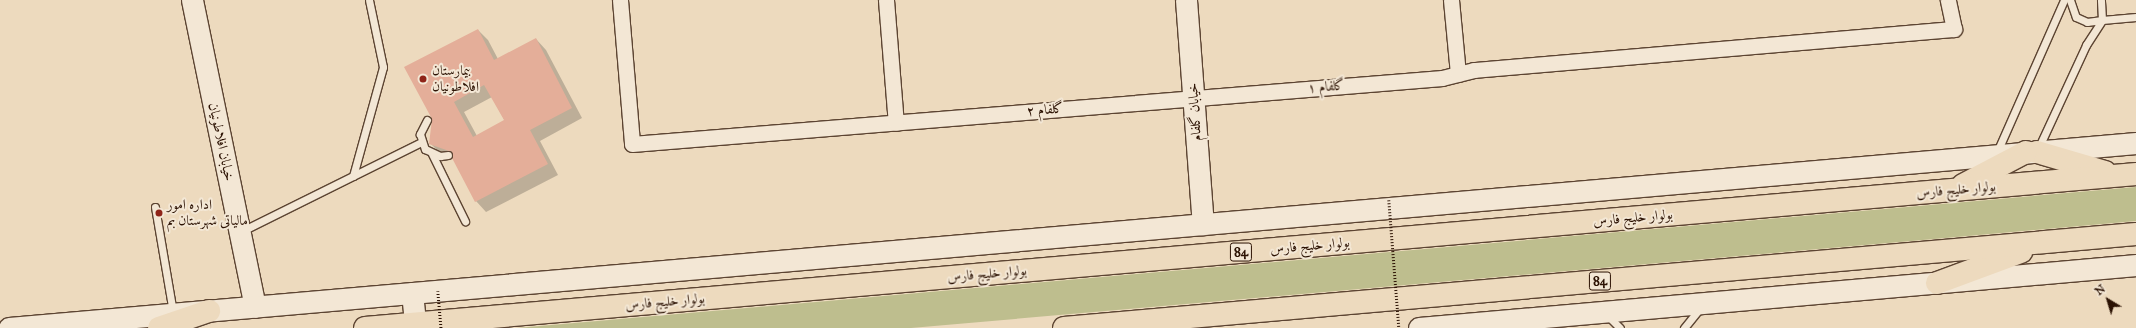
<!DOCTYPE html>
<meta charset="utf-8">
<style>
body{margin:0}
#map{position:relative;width:2136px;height:328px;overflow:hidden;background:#eddabe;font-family:"IM FELL Great Primer",Amiri,serif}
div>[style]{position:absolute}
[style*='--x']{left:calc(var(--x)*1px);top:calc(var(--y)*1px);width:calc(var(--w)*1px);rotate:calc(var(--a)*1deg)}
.green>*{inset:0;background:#bebe8e}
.shadow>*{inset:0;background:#0003}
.building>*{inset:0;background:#e4ae99}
.roads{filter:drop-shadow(1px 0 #5c4432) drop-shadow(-1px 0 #5c4432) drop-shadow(0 1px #5c4432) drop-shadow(0 -1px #5c4432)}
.lane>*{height:7px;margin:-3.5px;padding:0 3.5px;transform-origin:3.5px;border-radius:3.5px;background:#f3e7d5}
.street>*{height:15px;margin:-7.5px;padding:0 7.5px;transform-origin:7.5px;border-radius:7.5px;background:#f3e7d5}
.secondary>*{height:21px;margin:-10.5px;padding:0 10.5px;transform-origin:10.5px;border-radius:10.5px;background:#f3e7d5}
.highway>*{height:22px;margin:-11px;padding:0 11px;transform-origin:11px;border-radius:11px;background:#eddabe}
.path-bridge>*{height:2.5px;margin-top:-1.25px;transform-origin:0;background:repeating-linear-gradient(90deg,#2c1203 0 1px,transparent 0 3px)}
.dots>*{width:11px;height:11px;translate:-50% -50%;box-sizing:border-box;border:2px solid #f3e7d5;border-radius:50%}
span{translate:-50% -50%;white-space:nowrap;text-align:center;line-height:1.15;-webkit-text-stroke:4px #f3e7d5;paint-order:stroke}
.shield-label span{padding:1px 3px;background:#f3e7d5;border:1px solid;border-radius:3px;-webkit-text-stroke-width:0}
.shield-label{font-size:13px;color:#2c1203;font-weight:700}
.poi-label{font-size:14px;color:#2c1203}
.left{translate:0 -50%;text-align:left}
.street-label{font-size:14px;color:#2c1203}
.north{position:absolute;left:2088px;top:280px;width:40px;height:40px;-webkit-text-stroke:3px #f3e7d5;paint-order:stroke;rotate:322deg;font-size:11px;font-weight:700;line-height:16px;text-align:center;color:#2c1203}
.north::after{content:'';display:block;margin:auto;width:14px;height:18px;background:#2c1203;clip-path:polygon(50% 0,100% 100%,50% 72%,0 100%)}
</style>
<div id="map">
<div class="green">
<div style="clip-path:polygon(2136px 187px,2136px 221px,1934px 239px,911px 328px,517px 328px)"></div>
</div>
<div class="shadow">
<div style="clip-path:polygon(evenodd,478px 30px,488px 40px,498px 59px,536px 39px,546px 50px,582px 118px,540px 141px,558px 175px,486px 212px,476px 201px,453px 158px,441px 154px,430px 143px,478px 30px,492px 97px,505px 121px,477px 136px,464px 112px,492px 97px)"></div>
</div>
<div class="building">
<div style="clip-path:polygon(evenodd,478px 29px,494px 60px,536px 38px,572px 108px,530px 130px,548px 164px,475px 202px,452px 158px,452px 152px,429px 144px,432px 119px,404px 67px,478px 29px,484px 85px,504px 120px,473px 137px,454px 102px,484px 85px)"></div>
</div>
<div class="roads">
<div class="lane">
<div style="--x:2070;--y:0;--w:18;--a:71"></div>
<div style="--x:2076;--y:17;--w:12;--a:24"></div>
<div style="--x:2087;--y:22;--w:15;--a:-8"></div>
<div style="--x:2102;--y:20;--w:20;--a:-93"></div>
<div style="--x:427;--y:120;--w:16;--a:117"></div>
<div style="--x:420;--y:134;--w:16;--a:72"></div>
<div style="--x:425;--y:149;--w:17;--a:25"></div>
<div style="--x:440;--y:156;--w:8;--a:-7"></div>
<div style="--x:2038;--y:149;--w:115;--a:-65.2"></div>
<div style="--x:2086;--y:45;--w:30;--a:-57"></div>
<div style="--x:2102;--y:20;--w:34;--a:-5"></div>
<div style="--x:1997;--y:152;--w:166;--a:-66.2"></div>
<div style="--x:432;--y:154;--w:75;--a:63.8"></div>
<div style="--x:353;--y:176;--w:113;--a:-74.6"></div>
<div style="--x:383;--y:67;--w:68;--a:-101.8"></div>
<div style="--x:155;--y:207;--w:107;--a:80.3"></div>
<div style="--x:242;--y:231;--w:200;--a:-26.4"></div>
<div style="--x:1607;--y:315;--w:18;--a:45"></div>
<div style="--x:1684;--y:328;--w:26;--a:-51"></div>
</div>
<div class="street">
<div style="--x:620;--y:0;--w:144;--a:85.2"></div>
<div style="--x:632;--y:144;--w:813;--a:-4.66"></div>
<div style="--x:1442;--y:78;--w:33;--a:-14"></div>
<div style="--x:1474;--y:70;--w:482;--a:-4.9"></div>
<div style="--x:1954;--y:29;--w:30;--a:-102"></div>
<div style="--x:886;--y:0;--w:123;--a:85.4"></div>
<div style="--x:1451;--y:0;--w:74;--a:84.6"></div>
</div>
<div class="secondary">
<div style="--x:192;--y:0;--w:313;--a:78.4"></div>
<div style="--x:1186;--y:0;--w:225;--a:85.7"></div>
<div style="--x:412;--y:293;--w:31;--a:84"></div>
<div style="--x:9;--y:328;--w:2135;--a:-4.97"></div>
<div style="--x:1419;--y:328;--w:720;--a:-5.02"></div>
</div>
<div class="highway">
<div style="--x:2037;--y:152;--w:71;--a:16.4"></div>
<div style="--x:1963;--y:185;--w:71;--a:-27.6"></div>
<div style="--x:1937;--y:283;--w:90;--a:-20.3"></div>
<div style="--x:159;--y:328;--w:53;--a:-18.8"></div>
<div style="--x:365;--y:328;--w:1778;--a:-4.97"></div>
<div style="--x:1064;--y:328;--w:1076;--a:-5.01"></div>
</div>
</div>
<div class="path-bridge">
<div style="--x:1389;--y:200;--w:128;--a:85.5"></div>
<div style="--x:438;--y:291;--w:37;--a:85"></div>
</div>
<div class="dots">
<div style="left:423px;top:79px;background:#8f2418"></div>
<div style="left:159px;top:213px;background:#8f2418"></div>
</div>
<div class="shield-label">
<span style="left:1241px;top:252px">84</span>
<span style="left:1600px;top:281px">84</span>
</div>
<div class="poi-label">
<span class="left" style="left:432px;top:79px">بیمارستان<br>افلاطونیان</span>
<span class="left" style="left:167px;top:213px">اداره امور<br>مالیاتی شهرستان بم</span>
</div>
<div class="street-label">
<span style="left:1326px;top:87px;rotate:-5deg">گلفام ۱</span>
<span style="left:1045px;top:110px;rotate:-5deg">گلفام ۲</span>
<span style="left:1195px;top:112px;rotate:-94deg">خیابان گلفام</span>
<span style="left:221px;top:142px;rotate:78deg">خیابان افلاطونیان</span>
<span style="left:1956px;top:190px;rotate:-5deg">بولوار خلیج فارس</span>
<span style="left:1633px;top:218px;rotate:-5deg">بولوار خلیج فارس</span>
<span style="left:1310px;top:246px;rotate:-5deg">بولوار خلیج فارس</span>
<span style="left:987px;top:274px;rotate:-5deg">بولوار خلیج فارس</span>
<span style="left:665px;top:302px;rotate:-5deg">بولوار خلیج فارس</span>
</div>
<div class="north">N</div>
</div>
